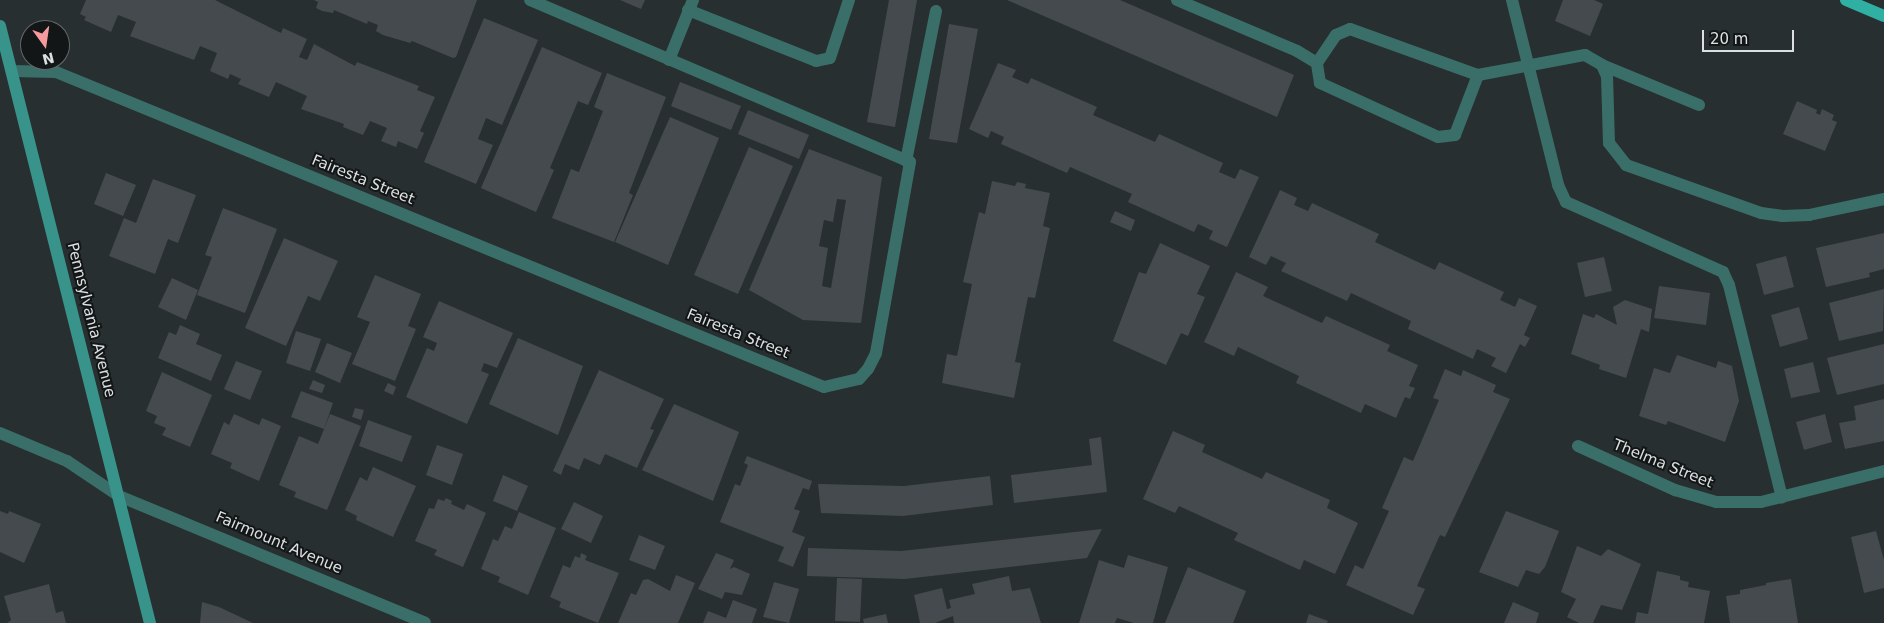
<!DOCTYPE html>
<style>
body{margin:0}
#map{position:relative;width:1884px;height:623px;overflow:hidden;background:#282f30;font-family:"DejaVu Sans",sans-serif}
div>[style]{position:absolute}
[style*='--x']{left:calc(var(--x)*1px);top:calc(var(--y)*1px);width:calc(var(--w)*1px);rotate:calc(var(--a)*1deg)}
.building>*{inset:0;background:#454a4e}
.lane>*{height:12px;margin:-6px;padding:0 6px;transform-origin:6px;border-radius:6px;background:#3a6f69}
.street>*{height:12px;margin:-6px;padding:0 6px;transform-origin:6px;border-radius:6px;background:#3a6f69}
.secondary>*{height:12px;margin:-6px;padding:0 6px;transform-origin:6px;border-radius:6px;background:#38938a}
.primary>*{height:12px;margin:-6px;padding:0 6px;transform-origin:6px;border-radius:6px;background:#30afa3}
span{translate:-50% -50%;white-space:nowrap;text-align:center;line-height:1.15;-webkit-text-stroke:4px #131617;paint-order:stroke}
.street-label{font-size:15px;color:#dce0e1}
.north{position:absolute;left:20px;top:20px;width:50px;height:50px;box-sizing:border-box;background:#131617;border:1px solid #636768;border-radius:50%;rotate:166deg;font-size:14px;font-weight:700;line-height:20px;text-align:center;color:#dce0e1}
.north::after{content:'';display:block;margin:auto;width:18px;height:22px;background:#f59b9e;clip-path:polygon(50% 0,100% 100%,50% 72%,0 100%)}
.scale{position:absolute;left:1702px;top:30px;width:92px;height:22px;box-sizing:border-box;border:2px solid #dce0e1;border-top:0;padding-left:6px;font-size:15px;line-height:18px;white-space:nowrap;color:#dce0e1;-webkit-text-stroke:4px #131617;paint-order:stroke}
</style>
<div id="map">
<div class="building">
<div style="clip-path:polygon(86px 0,215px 0,281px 33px,283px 28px,307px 39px,299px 57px,307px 60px,314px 44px,355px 66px,357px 62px,419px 86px,417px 90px,435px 97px,420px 131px,424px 133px,417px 149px,398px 141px,396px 147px,381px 141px,387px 128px,370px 121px,363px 135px,343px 127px,344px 124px,301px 109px,307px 96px,276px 82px,269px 97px,238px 84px,241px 79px,230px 74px,228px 79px,210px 71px,217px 53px,200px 46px,194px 60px,130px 36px,136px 22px,118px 15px,111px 32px,84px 20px,86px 17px,80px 14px)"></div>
<div style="clip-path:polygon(314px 0,477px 0,456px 57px,453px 58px,412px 41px,410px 43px,383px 35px,376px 31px,378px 25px,368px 21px,367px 24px,334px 10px,333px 13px,322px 11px,316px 8px,318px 2px)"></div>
<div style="clip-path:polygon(620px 0,645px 0,641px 9px)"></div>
<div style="clip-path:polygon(889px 0,917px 0,895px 127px,867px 122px)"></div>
<div style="clip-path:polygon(1007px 0,1120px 0,1294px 75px,1277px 117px)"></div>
<div style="clip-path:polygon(1563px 0,1594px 0,1603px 4px,1590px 36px,1555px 21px)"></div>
<div style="clip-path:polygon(484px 18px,538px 40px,502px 125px,486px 118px,478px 139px,493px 145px,476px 184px,424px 162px)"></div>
<div style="clip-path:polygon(949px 24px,978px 29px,957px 143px,929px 139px)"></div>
<div style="clip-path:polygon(542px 47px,602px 73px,588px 105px,578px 101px,550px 168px,554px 170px,536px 212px,481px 188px)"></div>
<div style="clip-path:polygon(998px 63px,1016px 70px,1012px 77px,1028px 84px,1031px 78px,1097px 107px,1093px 115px,1155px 142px,1159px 134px,1223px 163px,1219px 172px,1235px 179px,1240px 169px,1259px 177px,1227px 247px,1209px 239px,1213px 231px,1198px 224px,1194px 232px,1128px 202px,1132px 194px,1070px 167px,1067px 173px,1001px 144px,1004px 137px,991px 131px,988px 138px,969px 129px)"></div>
<div style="clip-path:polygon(607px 73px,666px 97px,629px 193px,633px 195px,614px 242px,552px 218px,571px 169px,579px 172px,603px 111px,594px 107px)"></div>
<div style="clip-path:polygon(680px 82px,741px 106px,731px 130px,671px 106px)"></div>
<div style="clip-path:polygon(1797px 101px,1817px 110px,1816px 113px,1820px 115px,1822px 109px,1834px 115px,1832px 120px,1837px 122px,1825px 151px,1783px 134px)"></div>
<div style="clip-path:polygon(748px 110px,809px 135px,799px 159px,738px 134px)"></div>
<div style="clip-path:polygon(670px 117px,719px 138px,668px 265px,615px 242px)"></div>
<div style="clip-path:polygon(749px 147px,793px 166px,738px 294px,694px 275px)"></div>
<div style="clip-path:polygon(evenodd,809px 149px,882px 177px,861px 323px,803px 320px,749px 290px,809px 149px,837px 199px,846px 200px,831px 288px,822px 286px,828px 248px,819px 246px,824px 220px,833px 222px,837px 199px)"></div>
<div style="clip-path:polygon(106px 173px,136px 185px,123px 216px,94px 204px)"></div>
<div style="clip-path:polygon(153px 179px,196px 195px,178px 243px,168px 239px,155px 274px,109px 256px,124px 218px,136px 223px)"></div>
<div style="clip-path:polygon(992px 181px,1015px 186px,1017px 182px,1026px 184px,1025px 188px,1050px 193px,1043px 226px,1050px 228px,1035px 298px,1028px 297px,1015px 362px,1021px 363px,1014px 398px,942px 383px,947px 354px,957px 356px,972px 284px,963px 282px,979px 212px,985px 214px)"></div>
<div style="clip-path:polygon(1280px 190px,1297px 198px,1294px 205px,1308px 211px,1312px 203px,1379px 234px,1375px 242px,1435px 270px,1439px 262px,1504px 292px,1500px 300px,1515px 307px,1519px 298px,1537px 306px,1524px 335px,1530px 338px,1525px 347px,1520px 344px,1506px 373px,1491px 366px,1496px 358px,1477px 349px,1473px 359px,1408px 329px,1411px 321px,1351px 293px,1347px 301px,1281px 271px,1286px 263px,1271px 256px,1266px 265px,1249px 257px)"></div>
<div style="clip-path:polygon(223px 208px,277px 229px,245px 313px,197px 295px,212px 257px,205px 255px)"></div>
<div style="clip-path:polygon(1115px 211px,1135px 220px,1131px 231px,1110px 222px)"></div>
<div style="clip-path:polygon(1884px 233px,1884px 269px,1869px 273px,1870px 277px,1826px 287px,1816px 248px)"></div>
<div style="clip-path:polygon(284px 238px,338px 261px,320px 301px,308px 296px,286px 346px,245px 328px)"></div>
<div style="clip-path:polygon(1160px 243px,1210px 266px,1197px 294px,1205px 297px,1188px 336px,1181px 333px,1166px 365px,1113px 341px,1139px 272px,1146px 274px)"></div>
<div style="clip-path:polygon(1786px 256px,1794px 287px,1764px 295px,1756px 264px)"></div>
<div style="clip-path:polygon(1604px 257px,1612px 291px,1585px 297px,1577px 263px)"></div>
<div style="clip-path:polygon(1236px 272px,1268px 287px,1263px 296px,1322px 323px,1326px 316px,1390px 345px,1387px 351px,1418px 365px,1409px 386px,1415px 388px,1410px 399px,1405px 397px,1396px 418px,1365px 404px,1361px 413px,1296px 383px,1299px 376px,1238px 347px,1234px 356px,1204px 342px)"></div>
<div style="clip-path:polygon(375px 275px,421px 294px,408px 326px,416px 329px,395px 381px,352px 364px,370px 322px,357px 317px)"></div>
<div style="clip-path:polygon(172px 278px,198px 290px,186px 320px,158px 307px)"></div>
<div style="clip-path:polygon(1659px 286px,1710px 293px,1706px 325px,1654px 318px)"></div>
<div style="clip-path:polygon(1884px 289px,1883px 331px,1839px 341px,1829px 303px)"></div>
<div style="clip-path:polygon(1625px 300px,1652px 309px,1649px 332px,1641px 329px,1626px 378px,1599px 369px,1600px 365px,1571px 354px,1583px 314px,1594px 318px,1596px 314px,1617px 325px,1613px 307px)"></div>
<div style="clip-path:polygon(439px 301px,513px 333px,497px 368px,484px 363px,481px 371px,489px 374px,467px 424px,406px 397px,427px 348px,434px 351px,437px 343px,423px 337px)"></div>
<div style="clip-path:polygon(1799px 307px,1808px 339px,1780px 347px,1771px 315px)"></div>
<div style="clip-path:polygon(180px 325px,200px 334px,196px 344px,222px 355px,211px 381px,158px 358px,169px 332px,176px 335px)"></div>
<div style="clip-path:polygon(296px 331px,321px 339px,310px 371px,286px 363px)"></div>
<div style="clip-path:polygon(518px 338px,583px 366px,558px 435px,489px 404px)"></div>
<div style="clip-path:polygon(327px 343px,352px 353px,340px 383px,315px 372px)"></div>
<div style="clip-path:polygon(1884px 344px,1884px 384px,1837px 395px,1827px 358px)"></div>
<div style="clip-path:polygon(1677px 355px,1716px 368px,1718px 361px,1732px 366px,1739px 401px,1725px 442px,1668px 421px,1666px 425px,1639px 416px,1654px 368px,1670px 373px)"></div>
<div style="clip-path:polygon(236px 361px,262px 371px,250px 400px,224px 389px)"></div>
<div style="clip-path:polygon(1813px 362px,1820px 392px,1791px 398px,1784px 369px)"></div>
<div style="clip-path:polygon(1445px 369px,1461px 376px,1463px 370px,1496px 385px,1493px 392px,1510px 399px,1445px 537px,1440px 535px,1417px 586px,1425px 589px,1413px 615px,1346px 585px,1355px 565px,1363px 569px,1389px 511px,1382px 508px,1404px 457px,1413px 461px,1439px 400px,1433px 398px)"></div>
<div style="clip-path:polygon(599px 370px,664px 399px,650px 429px,654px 430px,637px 468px,605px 454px,600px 465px,584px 458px,579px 470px,565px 464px,561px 475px,553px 471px)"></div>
<div style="clip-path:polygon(162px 372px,212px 395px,190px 447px,162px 435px,166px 428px,154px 423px,157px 416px,146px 411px)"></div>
<div style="clip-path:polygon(313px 380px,325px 385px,322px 393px,309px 389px)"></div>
<div style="clip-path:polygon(388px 383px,396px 387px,393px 395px,384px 391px)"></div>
<div style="clip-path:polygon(301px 391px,333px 403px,324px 429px,291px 417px)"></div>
<div style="clip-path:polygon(1884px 399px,1884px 441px,1845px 449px,1839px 423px,1856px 420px,1854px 406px)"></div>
<div style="clip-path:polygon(674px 404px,739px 432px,713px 501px,642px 470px)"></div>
<div style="clip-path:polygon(355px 408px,364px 410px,361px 420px,352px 417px)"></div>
<div style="clip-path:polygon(234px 414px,259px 425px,262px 418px,281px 426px,259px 481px,230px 468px,232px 463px,211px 454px,224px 422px,229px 425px)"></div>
<div style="clip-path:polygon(330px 414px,361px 426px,327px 510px,294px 497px,296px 492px,279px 485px,299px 436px,318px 444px)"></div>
<div style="clip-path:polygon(1825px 414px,1832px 442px,1804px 450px,1796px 422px)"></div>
<div style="clip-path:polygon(368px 420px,412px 436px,402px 462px,359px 446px)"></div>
<div style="clip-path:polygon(1173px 431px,1205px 445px,1202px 452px,1262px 479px,1266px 472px,1330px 500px,1327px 508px,1358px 523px,1335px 574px,1304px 560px,1300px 570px,1234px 540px,1238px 533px,1179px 506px,1175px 513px,1143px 499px)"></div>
<div style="clip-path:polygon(1101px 437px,1107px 492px,1014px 503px,1011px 475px,1092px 465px,1089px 439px)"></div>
<div style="clip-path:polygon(437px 445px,463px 454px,452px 485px,426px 475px)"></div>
<div style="clip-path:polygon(747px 456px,812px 481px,809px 490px,803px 488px,794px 509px,800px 511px,792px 532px,805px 537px,793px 567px,778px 561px,784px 547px,720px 522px,735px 484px,740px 486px,748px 465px,744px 463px)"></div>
<div style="clip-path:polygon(373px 467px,416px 486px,393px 537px,356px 520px,357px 516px,345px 510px,360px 477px,367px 481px)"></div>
<div style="clip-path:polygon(503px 475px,528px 486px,517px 511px,493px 501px)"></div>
<div style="clip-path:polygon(990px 476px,993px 505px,903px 516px,821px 513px,818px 484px,904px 486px)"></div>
<div style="clip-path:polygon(446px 498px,452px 501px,451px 504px,464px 510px,467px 504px,486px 513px,463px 567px,434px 555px,437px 550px,415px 541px,429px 508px,434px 509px,438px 499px,444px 501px)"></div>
<div style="clip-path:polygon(574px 502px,603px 516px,591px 543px,561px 529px)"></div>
<div style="clip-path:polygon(0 511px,8px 514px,9px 511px,41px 524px,24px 563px,0 552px)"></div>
<div style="clip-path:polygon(1506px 511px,1559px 531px,1545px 567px,1539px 574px,1526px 570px,1518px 587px,1479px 572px)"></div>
<div style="clip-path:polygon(519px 512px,556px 528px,528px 595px,498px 582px,500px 577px,481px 569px,493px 539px,498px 541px,505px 526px,512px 529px)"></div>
<div style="clip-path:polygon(1102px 529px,1087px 558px,905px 579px,807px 576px,808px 548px,901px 551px)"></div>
<div style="clip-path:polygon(1876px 531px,1884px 560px,1884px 588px,1864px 593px,1851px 537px)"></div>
<div style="clip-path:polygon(639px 535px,665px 546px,655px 570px,629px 560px)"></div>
<div style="clip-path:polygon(1577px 546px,1601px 556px,1608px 549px,1641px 564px,1622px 610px,1601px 605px,1593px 623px,1579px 623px,1567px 617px,1576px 599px,1561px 592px)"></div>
<div style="clip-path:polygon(581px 553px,587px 556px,585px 560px,619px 573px,598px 623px,559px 607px,561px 602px,550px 597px,563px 565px,570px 568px,575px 556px,580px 558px)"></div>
<div style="clip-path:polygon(716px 553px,734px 560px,730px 569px,734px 567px,750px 574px,742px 595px,725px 592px,722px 599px,698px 589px)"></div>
<div style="clip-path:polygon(1128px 555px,1168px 567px,1153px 623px,1134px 623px,1117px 618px,1115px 623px,1079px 623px,1099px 560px,1124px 568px)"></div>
<div style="clip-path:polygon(1188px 567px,1246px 591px,1233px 623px,1165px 623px)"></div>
<div style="clip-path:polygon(1657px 571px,1680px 576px,1680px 580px,1689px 582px,1688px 587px,1710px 591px,1704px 623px,1635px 623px,1637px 612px,1648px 614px)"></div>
<div style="clip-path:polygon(676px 575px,695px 583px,678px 623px,618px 623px,631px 593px,636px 595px,643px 580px,648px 579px,670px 591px)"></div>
<div style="clip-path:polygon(1009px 576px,1012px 591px,1030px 588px,1041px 623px,954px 623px,953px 616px,935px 623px,920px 623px,914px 595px,942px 588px,947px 609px,951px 608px,949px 600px,975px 594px,972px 584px)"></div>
<div style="clip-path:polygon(837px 578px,862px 579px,860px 622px,835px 621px)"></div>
<div style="clip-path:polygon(1791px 579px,1798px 623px,1730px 623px,1726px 596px,1740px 594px,1740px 590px,1766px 585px,1766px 583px)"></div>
<div style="clip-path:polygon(774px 582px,799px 589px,789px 623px,763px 617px)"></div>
<div style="clip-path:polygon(49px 584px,56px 613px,63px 611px,66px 623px,7px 623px,11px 620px,4px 596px)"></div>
<div style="clip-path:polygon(733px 600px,757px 609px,752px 623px,703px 623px,708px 611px,726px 618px)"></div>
<div style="clip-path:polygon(202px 602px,219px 607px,253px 623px,200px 623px)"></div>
<div style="clip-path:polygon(1513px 602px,1539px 613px,1536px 623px,1504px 623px)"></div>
<div style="clip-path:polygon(886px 614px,888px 623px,864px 623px,863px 619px)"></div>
<div style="clip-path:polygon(1309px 614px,1328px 621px,1327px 623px,1306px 623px)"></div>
</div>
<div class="lane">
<div style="--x:1177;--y:0;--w:130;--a:23"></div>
<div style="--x:1297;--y:51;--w:23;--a:31"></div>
<div style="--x:1512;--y:0;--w:191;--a:76"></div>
<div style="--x:1558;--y:185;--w:19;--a:65"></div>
<div style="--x:1566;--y:202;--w:172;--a:24"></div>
<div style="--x:1723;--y:272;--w:14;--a:65"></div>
<div style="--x:1729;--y:285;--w:219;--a:76"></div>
<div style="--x:688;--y:10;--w:138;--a:21.7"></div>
<div style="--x:816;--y:61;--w:14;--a:-12"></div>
<div style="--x:830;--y:58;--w:61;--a:-71.9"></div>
<div style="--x:669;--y:60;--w:65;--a:-68.2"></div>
<div style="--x:1602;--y:65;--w:105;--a:22.4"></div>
<div style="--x:1478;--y:75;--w:64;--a:111"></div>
<div style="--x:1455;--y:135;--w:17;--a:173"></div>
<div style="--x:1438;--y:137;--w:130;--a:-155.4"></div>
<div style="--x:1320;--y:83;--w:20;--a:-99"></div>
<div style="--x:1317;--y:63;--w:34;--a:-56"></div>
<div style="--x:1336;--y:35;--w:15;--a:-23"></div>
<div style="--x:1350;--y:29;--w:136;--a:19.8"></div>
<div style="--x:1478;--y:75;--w:109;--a:-10.6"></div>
<div style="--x:1585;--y:55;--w:20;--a:30"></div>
<div style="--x:1602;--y:65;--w:12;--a:66"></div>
<div style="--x:1607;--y:76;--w:67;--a:88.3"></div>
<div style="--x:1609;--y:143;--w:28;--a:52"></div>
<div style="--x:1626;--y:165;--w:143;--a:19.6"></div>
<div style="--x:1761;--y:213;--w:22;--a:8"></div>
<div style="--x:1783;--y:216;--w:26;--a:-2"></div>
<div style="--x:1809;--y:215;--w:77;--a:-12"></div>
<div style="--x:906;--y:161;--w:153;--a:-78.7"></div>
</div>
<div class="street">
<div style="--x:12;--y:71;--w:44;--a:1.3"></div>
<div style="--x:56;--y:72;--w:830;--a:22.3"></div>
<div style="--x:824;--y:387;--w:36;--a:-13"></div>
<div style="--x:859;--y:379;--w:13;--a:-48"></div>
<div style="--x:868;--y:369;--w:18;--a:-63"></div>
<div style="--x:876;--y:353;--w:194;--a:-79.9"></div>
<div style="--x:910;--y:162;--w:413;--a:-156.9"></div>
<div style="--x:0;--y:433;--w:73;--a:22.7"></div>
<div style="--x:67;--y:461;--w:63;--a:33.9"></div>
<div style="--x:119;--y:496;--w:331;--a:22.5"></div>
<div style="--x:1578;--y:446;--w:107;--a:24.4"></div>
<div style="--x:1675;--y:490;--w:43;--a:16.3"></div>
<div style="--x:1716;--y:502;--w:45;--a:0"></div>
<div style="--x:1761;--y:502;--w:127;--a:-14.1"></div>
</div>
<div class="secondary">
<div style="--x:0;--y:26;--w:616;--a:75.9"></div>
</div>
<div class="primary">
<div style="--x:1846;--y:0;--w:41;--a:22.8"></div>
</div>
<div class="street-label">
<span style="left:363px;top:180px;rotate:22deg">Fairesta Street</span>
<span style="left:91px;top:320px;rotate:76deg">Pennsylvania Avenue</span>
<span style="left:738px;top:334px;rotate:22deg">Fairesta Street</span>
<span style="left:1663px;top:464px;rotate:22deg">Thelma Street</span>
<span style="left:279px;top:543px;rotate:23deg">Fairmount Avenue</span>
</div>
<div class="north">N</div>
<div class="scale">20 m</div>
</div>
